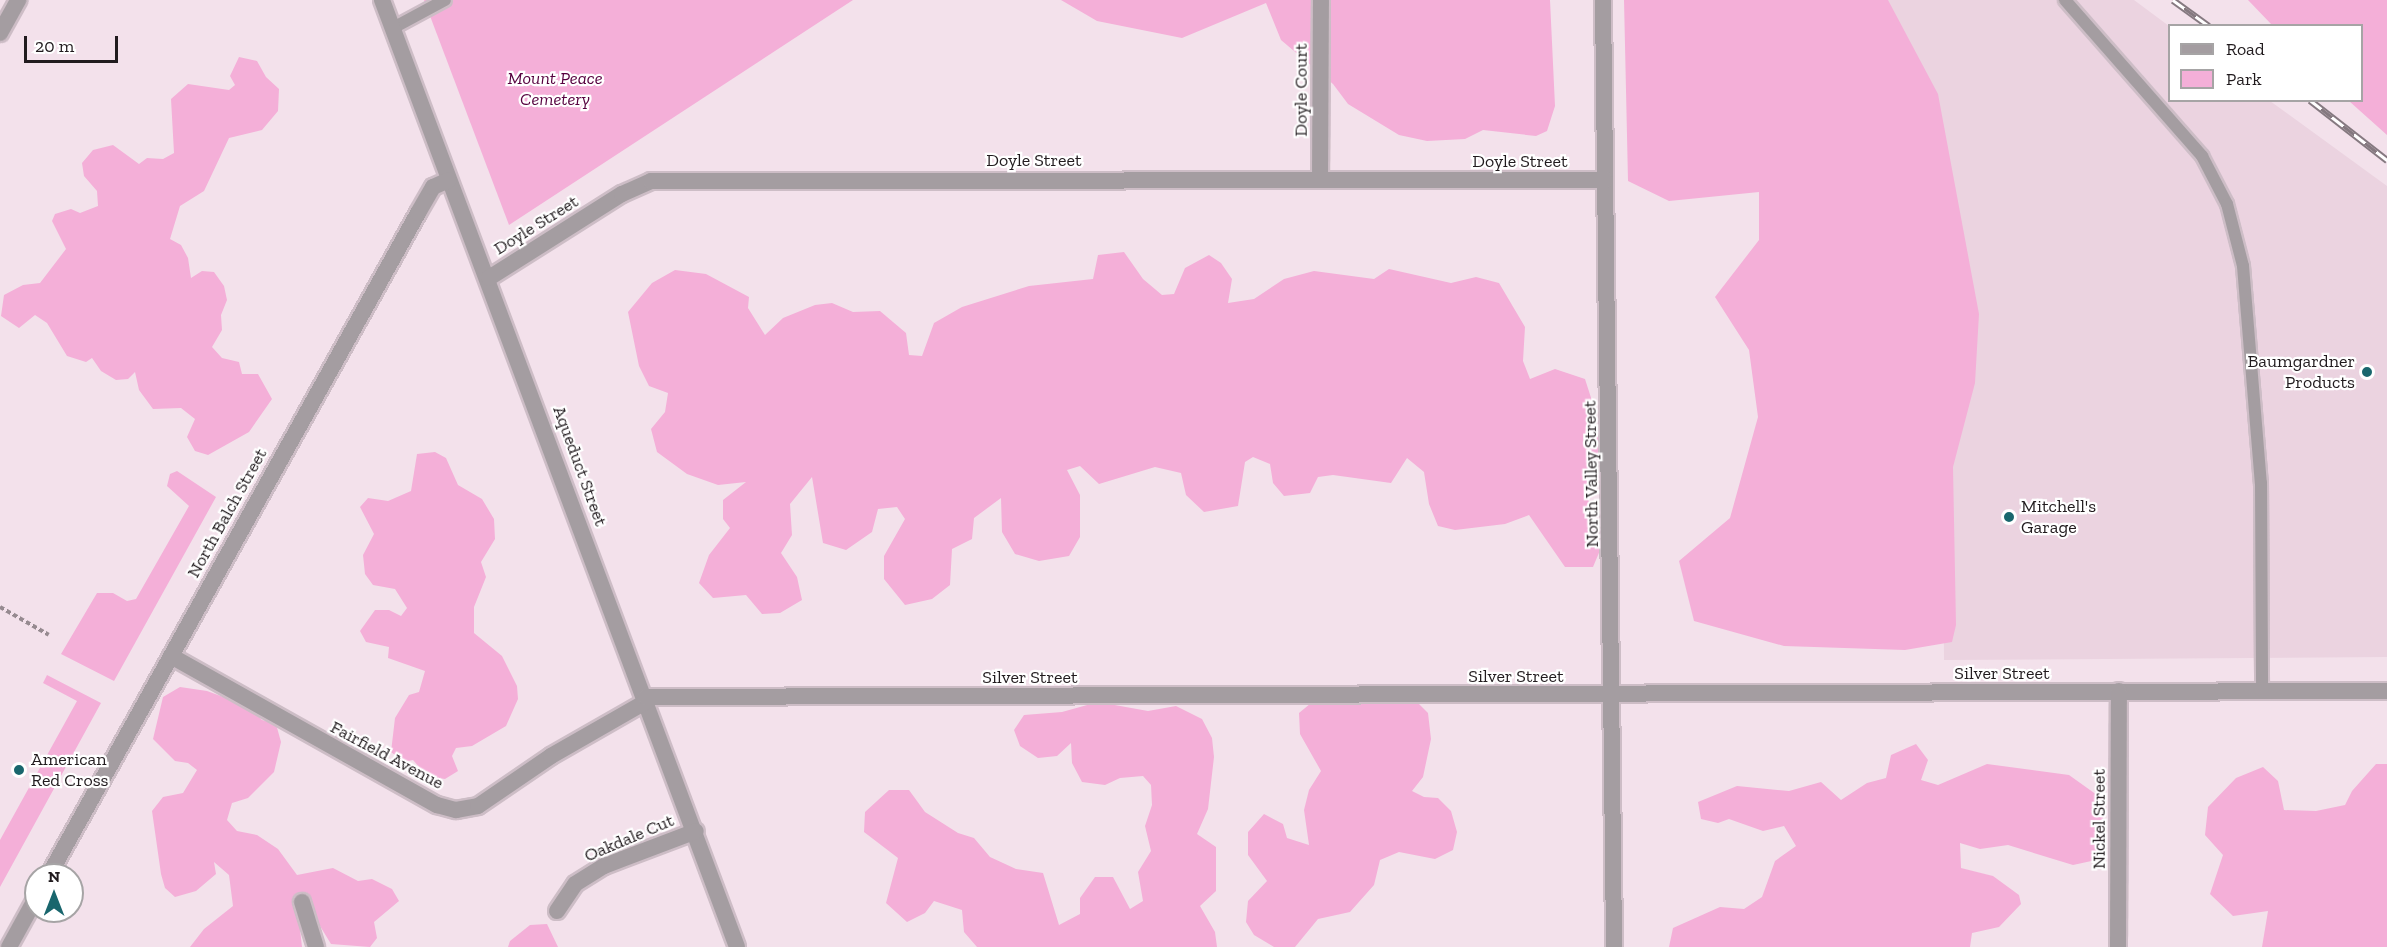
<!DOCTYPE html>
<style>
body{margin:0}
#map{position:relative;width:2387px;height:947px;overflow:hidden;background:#f3e1eb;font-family:"Zilla Slab",serif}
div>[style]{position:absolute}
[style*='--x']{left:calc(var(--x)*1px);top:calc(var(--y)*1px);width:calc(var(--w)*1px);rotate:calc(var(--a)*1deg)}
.built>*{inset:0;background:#ebd3e0}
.green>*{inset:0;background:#f4afd8}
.path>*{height:4px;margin-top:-2px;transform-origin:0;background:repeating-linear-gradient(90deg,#968a90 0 4.5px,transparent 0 7.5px)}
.roads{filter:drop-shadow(2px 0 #cdbdc6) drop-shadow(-2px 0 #cdbdc6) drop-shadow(0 2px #cdbdc6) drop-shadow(0 -2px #cdbdc6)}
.service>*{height:12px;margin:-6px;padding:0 6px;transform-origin:6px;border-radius:6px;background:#a49da1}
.minor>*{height:16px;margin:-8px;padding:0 8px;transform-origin:8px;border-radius:8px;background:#a49da1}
.rail>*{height:7px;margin-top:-3.5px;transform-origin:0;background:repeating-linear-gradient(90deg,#fff 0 14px,#857980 0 28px);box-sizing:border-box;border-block:2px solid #857980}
.dots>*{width:16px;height:16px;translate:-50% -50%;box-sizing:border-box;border:3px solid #fff;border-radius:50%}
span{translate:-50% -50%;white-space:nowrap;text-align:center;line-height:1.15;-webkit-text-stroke:4.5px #fff;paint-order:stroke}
.park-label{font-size:18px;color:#56003f;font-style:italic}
.street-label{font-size:18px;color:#211b1e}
.poi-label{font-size:18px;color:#211b1e}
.right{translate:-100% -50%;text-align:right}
.left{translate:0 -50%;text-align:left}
.legend{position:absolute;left:2168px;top:24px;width:195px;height:78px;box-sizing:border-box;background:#fff;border:2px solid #a6a4a5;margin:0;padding:8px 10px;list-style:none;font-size:18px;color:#211b1e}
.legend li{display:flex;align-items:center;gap:12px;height:30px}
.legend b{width:30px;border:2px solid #a6a4a5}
.north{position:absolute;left:24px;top:863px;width:60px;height:60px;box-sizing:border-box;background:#fff;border:2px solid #a6a4a5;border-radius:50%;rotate:0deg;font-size:16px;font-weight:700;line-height:24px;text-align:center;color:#211b1e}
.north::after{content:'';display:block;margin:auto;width:21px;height:27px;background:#19666d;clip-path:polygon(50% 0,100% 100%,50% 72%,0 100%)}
.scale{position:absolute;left:24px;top:36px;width:94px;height:27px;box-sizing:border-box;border:3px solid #211b1e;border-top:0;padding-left:8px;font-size:18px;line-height:21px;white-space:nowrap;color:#211b1e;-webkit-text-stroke:4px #fff;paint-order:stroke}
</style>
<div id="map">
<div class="built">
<div style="clip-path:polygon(1811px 0,2134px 0,2169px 26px,2170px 100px,2270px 101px,2387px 186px,2387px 657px,1944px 660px,1941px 188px)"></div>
</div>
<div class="green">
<div style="clip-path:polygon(424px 0,853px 0,509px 225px)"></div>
<div style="clip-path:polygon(1061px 0,1550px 0,1555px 106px,1547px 131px,1536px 136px,1483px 130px,1465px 139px,1427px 141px,1399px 135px,1348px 104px,1333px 84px,1281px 40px,1266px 3px,1182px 38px,1097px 21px)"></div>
<div style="clip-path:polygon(1624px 0,1888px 0,1938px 94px,1979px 314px,1975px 383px,1953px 467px,1956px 625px,1952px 642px,1905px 650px,1784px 646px,1694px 621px,1679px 561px,1730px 518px,1758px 417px,1749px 350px,1715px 297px,1759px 240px,1759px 192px,1669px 201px,1628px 181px)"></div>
<div style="clip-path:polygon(2248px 0,2387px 0,2387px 135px,2349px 101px,2362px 100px,2362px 26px,2272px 25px)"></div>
<div style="clip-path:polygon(239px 57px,257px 61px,266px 77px,279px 89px,278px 111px,262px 130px,229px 138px,204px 191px,180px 206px,170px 239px,181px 245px,188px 258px,191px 278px,202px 271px,214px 272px,224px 286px,227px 300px,221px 315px,222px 330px,212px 347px,222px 358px,239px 362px,242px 374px,258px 374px,272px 399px,249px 432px,208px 455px,195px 451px,187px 437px,195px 419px,181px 408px,153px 409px,139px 390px,135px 372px,128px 379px,116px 380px,101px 371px,92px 358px,86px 362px,67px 356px,47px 323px,35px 315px,19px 328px,1px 316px,4px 295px,23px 285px,40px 283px,66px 249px,52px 221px,55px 214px,71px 209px,80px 213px,98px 206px,97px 191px,84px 176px,82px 163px,93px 150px,113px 145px,139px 164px,147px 158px,163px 159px,174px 153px,171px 99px,188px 84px,229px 90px,235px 85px,230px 76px)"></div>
<div style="clip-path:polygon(1124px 252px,1143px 279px,1162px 295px,1174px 294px,1185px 268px,1209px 255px,1221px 263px,1232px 279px,1228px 303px,1254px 299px,1284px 279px,1314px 271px,1374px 279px,1389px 269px,1451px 283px,1476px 277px,1499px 283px,1525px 327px,1523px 361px,1530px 379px,1555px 369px,1585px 379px,1593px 404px,1589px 409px,1601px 443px,1604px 468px,1599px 483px,1585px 494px,1599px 520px,1601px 548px,1593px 567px,1565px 567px,1529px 515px,1505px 524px,1455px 530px,1438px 526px,1429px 504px,1424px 472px,1407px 458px,1391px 483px,1333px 475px,1318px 477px,1310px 493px,1284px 496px,1273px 483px,1270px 464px,1253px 457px,1245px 462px,1238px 506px,1204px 512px,1186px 495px,1181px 473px,1155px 467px,1099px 484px,1080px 466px,1067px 470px,1080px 495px,1080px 537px,1069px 556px,1039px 561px,1015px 554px,1002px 532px,1001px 498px,974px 518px,972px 539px,952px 549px,950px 585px,932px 599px,905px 605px,884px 579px,884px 556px,905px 519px,897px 507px,878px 509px,872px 532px,846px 550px,823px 543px,812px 477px,790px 504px,792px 535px,781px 553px,797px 577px,802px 600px,780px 613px,762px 614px,746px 595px,713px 598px,699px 583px,709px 555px,730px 528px,723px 519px,723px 500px,746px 482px,718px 485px,687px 474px,657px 452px,651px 429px,665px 412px,668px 393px,649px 386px,639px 366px,628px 312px,652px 283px,675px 270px,706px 274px,749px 297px,748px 308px,765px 335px,783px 318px,815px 305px,832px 303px,853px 312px,880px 311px,906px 333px,909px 355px,922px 356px,934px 323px,962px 307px,1029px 286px,1093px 279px,1098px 255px)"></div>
<div style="clip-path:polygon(435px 452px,446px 458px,458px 485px,482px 499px,494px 519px,495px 539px,481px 562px,486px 577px,474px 607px,474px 633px,502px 656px,517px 686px,518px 699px,506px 726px,472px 746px,456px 748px,452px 756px,458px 771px,445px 779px,427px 776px,413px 760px,404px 762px,391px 752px,395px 718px,409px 695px,419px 692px,425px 671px,388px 658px,389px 647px,366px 642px,360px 631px,375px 610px,389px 610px,401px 616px,407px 608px,395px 589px,373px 585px,365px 574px,363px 555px,374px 534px,360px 507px,368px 498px,388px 501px,411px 491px,417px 454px)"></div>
<div style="clip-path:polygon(177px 471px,216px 497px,114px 681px,61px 654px,97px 593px,113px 593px,127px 601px,136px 599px,189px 506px,167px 486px,170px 474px)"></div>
<div style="clip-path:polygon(47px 675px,101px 703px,0 887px,0 840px,77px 701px,43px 683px)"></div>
<div style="clip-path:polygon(1401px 686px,1428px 713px,1431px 739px,1423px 777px,1412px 791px,1424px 797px,1438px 798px,1451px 811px,1457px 832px,1453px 850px,1435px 859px,1399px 852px,1380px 860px,1374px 885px,1350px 912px,1318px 919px,1295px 947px,1274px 947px,1254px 935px,1246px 922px,1248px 901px,1267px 881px,1248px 855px,1248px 832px,1264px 814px,1283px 824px,1287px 838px,1309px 845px,1304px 810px,1309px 790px,1321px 771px,1300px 734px,1299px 713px,1328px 689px)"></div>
<div style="clip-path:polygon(180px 687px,207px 691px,248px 706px,262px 720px,276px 724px,281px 742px,274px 772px,248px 798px,232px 803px,227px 820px,237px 831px,257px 835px,278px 849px,297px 875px,333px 868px,358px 881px,372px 879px,392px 889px,399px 901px,374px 922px,377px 938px,370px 947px,331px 944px,320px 926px,299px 920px,302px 947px,190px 947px,204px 929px,233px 906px,229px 875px,214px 862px,216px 874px,196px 891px,175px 897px,165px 888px,161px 874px,152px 811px,163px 797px,183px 793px,197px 770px,188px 763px,175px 761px,153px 739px,163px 697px)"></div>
<div style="clip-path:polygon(1098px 702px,1148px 711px,1176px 706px,1202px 719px,1212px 738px,1214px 757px,1208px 809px,1197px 834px,1216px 847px,1216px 891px,1200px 906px,1215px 932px,1217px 947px,977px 947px,964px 932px,962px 910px,934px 901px,925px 913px,907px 922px,886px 903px,898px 858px,864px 832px,865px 812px,889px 790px,909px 790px,925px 812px,958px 833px,974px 838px,990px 857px,1016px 869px,1043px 873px,1059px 925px,1080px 914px,1080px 898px,1095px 877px,1113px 877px,1130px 909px,1143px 901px,1138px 872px,1151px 851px,1145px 826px,1152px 805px,1151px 785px,1143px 776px,1120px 778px,1105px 785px,1082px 782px,1072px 763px,1071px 743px,1057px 756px,1038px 758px,1020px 746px,1014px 730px,1024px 715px,1062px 712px)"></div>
<div style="clip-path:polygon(1916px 744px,1928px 760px,1921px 780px,1938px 785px,1987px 764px,2069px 775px,2097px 795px,2102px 809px,2105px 836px,2096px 860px,2073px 865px,2008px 845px,1980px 849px,1960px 843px,1961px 868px,1993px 876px,2019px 895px,2021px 904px,1999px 927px,1972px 933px,1970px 947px,1669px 947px,1673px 928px,1720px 907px,1744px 909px,1762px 897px,1775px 861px,1796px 846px,1784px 826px,1763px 831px,1729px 819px,1718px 823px,1701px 819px,1698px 802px,1737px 786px,1789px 791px,1821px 782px,1841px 800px,1867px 783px,1886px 778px,1891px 755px)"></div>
<div style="clip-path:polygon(2376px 764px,2387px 764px,2387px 947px,2262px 947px,2268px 911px,2233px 916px,2210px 894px,2223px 855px,2205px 835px,2208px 807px,2236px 778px,2263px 767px,2278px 781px,2284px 810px,2316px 811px,2345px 805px,2352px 791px)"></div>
<div style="clip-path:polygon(547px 924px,558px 947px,508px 947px,510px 941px,530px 925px)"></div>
</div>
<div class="path">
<div style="--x:0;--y:607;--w:56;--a:29.7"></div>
</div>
<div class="roads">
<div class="service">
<div style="--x:2065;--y:0;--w:208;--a:48.7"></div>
<div style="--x:2202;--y:156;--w:54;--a:62.5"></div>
<div style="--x:2227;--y:204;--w:64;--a:75.5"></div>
<div style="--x:2243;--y:266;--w:218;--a:85.3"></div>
<div style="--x:2261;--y:483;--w:209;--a:89.7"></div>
<div style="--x:393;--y:28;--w:59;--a:-28.3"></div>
</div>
<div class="minor">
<div style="--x:382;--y:0;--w:1011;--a:69.45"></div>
<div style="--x:1603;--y:0;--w:947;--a:89.33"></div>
<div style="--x:0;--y:33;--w:38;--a:-61"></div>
<div style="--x:1320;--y:180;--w:180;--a:-89.7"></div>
<div style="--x:489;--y:278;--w:157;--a:-32.3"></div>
<div style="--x:622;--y:194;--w:32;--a:-24"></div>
<div style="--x:651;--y:181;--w:954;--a:-0.06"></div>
<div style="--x:171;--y:656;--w:305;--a:29.3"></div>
<div style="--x:437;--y:805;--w:20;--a:15"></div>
<div style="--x:456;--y:810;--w:22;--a:-10"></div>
<div style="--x:478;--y:806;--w:88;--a:-34.4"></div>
<div style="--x:551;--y:756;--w:111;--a:-29.8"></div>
<div style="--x:646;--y:697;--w:1741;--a:-0.2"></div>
<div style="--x:49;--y:875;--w:758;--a:-60.86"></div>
<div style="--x:418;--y:213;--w:30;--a:-60"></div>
<div style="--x:433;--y:187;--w:17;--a:-24"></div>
<div style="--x:302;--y:902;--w:47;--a:72.7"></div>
<div style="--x:557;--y:911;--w:32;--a:-56"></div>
<div style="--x:575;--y:884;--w:34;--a:-32"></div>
<div style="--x:604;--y:866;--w:98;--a:-20.8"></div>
<div style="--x:9;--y:947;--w:56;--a:-61.1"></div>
<div style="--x:2118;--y:947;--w:256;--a:-89.8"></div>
</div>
</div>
<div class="rail">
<div style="--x:2173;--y:0;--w:44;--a:35.8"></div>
<div style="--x:2310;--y:100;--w:98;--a:37.9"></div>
</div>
<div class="dots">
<div style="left:2367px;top:372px;background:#19666d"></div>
<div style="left:2009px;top:517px;background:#19666d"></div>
<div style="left:19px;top:770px;background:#19666d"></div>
</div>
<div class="park-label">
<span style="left:555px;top:89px">Mount Peace<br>Cemetery</span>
</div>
<div class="street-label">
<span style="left:1301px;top:90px;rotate:-90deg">Doyle Court</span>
<span style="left:1034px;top:160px">Doyle Street</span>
<span style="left:1520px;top:161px">Doyle Street</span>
<span style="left:536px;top:225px;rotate:-32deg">Doyle Street</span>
<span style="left:580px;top:466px;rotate:70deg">Aqueduct Street</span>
<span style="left:1591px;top:474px;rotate:-91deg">North Valley Street</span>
<span style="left:227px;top:513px;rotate:-61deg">North Balch Street</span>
<span style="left:2002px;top:673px">Silver Street</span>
<span style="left:1516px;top:676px">Silver Street</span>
<span style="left:1030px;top:677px">Silver Street</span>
<span style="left:387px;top:755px;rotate:28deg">Fairfield Avenue</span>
<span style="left:2099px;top:819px;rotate:-90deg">Nickel Street</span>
<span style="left:629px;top:838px;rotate:-23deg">Oakdale Cut</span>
</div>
<div class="poi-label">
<span class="right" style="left:2355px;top:372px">Baumgardner<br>Products</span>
<span class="left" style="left:2021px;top:517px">Mitchell's<br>Garage</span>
<span class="left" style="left:31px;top:770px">American<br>Red Cross</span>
</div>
<ul class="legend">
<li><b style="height:8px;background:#a49da1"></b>Road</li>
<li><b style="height:16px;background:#f4afd8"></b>Park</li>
</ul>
<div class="north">N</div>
<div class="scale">20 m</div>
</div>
